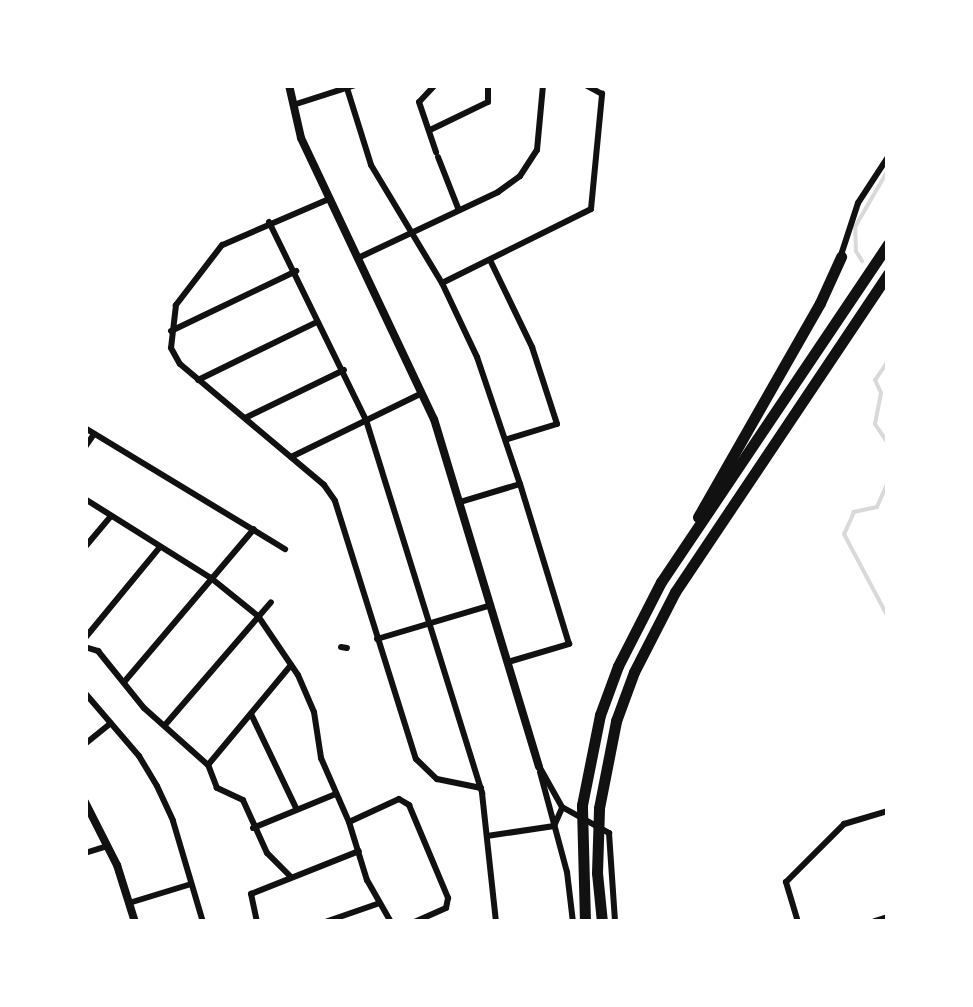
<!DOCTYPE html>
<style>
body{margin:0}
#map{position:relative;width:973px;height:1007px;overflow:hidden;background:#fff;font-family:Signika,sans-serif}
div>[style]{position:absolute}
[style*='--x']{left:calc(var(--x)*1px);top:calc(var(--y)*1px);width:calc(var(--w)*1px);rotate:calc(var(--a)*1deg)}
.stream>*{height:4px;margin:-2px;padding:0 2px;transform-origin:2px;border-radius:2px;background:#d9d9d9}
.minor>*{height:6px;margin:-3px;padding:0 3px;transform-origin:3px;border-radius:3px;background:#111}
.tertiary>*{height:8px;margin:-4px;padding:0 4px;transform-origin:4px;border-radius:4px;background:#111}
.trunk>*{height:11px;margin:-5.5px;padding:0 5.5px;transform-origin:5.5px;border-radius:5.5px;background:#111}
span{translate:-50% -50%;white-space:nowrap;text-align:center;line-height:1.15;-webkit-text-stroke:8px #fff;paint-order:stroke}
.frame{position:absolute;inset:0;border:88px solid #fff;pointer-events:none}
</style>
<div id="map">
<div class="stream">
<div style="--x:862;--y:261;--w:12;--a:-121"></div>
<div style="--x:856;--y:251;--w:24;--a:-92"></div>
<div style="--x:855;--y:227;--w:66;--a:-59.9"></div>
<div style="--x:888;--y:361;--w:23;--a:124"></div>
<div style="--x:875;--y:380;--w:14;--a:65"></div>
<div style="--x:881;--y:393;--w:32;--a:101"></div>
<div style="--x:875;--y:424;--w:23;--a:56"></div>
<div style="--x:888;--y:482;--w:27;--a:114"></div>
<div style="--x:877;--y:507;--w:24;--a:168"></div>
<div style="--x:854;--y:512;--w:24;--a:114"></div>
<div style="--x:844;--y:534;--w:94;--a:62.1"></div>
</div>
<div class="minor">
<div style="--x:346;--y:85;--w:84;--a:72.6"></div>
<div style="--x:371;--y:165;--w:138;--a:59"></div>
<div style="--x:442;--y:283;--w:82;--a:64.7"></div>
<div style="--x:477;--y:357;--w:134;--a:71.3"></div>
<div style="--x:520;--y:484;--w:63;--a:163.3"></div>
<div style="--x:435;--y:85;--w:23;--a:133"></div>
<div style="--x:419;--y:102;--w:53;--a:71.2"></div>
<div style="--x:293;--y:105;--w:65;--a:-17.9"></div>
<div style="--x:430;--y:130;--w:64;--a:-25.8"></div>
<div style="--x:488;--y:102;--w:17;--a:-90"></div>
<div style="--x:438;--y:157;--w:55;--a:68.6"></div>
<div style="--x:329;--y:199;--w:116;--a:156.7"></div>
<div style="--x:222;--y:245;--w:76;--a:127.5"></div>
<div style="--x:176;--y:305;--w:43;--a:96.6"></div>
<div style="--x:171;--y:348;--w:18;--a:61"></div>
<div style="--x:180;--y:364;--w:188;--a:40"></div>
<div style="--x:324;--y:485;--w:19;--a:55"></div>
<div style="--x:335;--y:501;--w:270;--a:72.6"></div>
<div style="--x:416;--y:759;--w:29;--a:44"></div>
<div style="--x:437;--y:779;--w:45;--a:11.6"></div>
<div style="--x:269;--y:222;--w:220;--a:63.9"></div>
<div style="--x:366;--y:420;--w:391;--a:72.7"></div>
<div style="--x:482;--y:793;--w:130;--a:83.8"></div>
<div style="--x:841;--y:255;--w:55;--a:-71.9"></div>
<div style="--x:858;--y:203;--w:55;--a:-56.9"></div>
<div style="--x:358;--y:258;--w:155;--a:-25.2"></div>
<div style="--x:498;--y:192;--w:27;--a:-36"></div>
<div style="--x:520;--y:176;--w:31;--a:-57"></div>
<div style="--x:537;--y:150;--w:65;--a:-84.7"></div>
<div style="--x:490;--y:260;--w:97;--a:64.2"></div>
<div style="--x:532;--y:347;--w:81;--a:72"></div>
<div style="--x:557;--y:424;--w:51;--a:163"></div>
<div style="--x:442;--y:283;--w:166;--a:-26.4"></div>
<div style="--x:591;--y:209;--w:116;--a:-84.5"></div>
<div style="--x:602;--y:94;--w:18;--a:-151"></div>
<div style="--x:171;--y:331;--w:139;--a:-25.6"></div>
<div style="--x:198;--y:380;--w:132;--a:-26"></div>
<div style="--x:245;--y:418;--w:110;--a:-25.9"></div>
<div style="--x:85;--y:428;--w:234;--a:31.2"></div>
<div style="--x:85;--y:447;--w:16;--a:-55"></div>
<div style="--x:291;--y:457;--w:146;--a:-26"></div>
<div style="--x:85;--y:499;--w:149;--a:32.1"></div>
<div style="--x:211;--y:578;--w:60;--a:39"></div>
<div style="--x:258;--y:616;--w:71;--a:55.9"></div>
<div style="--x:298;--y:675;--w:40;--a:66.6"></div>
<div style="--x:314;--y:712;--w:47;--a:81.3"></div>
<div style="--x:321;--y:758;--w:70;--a:66.4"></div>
<div style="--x:349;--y:822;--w:61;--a:72.8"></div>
<div style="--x:367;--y:880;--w:48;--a:60.3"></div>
<div style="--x:85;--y:547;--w:40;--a:-50"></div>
<div style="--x:85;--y:638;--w:118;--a:-50.5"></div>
<div style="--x:377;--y:639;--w:119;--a:-16.6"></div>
<div style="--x:85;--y:647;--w:14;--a:17"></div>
<div style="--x:98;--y:651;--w:73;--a:51.1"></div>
<div style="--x:144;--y:708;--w:86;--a:41.7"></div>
<div style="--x:341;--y:647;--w:6;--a:9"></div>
<div style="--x:508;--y:662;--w:64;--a:-16.4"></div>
<div style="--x:569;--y:644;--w:167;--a:-107"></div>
<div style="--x:125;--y:681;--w:199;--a:-49.7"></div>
<div style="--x:85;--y:693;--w:83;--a:49.4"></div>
<div style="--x:139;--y:756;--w:35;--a:59"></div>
<div style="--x:157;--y:786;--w:38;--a:65"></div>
<div style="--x:173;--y:821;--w:105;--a:73.5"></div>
<div style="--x:251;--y:714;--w:106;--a:64.4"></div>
<div style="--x:165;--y:725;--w:162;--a:-49.2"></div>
<div style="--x:85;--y:744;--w:33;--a:-39"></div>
<div style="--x:539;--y:766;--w:47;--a:60.7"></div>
<div style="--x:562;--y:807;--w:54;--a:29"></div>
<div style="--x:609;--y:833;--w:89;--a:86.1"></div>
<div style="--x:540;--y:772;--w:104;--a:74.9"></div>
<div style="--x:567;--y:872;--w:50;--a:83.2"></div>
<div style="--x:349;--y:822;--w:55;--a:-24.7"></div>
<div style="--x:399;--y:799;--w:12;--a:31"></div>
<div style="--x:409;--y:805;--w:101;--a:67.2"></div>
<div style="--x:448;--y:898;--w:10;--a:101"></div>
<div style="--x:446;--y:908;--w:34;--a:156"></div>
<div style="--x:253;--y:828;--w:90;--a:-22.3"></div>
<div style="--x:487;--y:836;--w:68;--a:-8.5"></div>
<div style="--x:554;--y:826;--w:20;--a:-66"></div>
<div style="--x:85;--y:853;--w:24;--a:-17"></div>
<div style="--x:291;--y:877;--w:34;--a:-135"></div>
<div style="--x:267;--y:853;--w:58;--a:-114.4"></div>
<div style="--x:243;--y:800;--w:29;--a:-155"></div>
<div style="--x:217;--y:788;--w:25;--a:-111"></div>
<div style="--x:208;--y:765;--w:130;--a:-50.3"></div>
<div style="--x:129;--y:903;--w:65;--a:-17"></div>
<div style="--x:257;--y:922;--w:29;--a:-102"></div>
<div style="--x:251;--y:894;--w:116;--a:-21.7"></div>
<div style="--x:325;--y:922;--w:55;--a:-19.1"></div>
<div style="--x:798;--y:922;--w:42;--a:-106.7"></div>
<div style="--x:786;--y:882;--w:82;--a:-45"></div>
<div style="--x:844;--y:824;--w:46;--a:-16.5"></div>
</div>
<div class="tertiary">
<div style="--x:289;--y:85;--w:54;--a:77.2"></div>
<div style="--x:301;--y:138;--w:311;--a:64.7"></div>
<div style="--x:434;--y:419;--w:363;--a:73.2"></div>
<div style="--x:85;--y:802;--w:71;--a:63.1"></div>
<div style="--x:117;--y:865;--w:60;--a:72.5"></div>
<div style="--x:875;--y:922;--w:14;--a:-17"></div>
</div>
<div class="trunk">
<div style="--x:698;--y:517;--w:246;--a:-60.3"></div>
<div style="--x:820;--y:303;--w:51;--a:-65.5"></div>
<div style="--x:585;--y:922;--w:117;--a:-91.5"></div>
<div style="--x:582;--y:805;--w:92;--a:-78.7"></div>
<div style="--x:600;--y:715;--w:52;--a:-69.8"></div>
<div style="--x:618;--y:666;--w:94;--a:-62.9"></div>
<div style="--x:661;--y:582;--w:407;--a:-56.1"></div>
<div style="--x:602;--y:922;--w:49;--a:-95.8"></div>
<div style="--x:597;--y:873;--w:65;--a:-88.2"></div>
<div style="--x:599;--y:808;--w:89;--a:-78.9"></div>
<div style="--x:616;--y:721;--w:52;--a:-69.8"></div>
<div style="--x:634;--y:672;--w:90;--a:-62.9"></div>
<div style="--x:675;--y:592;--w:383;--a:-56.2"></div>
</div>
<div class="frame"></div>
</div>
